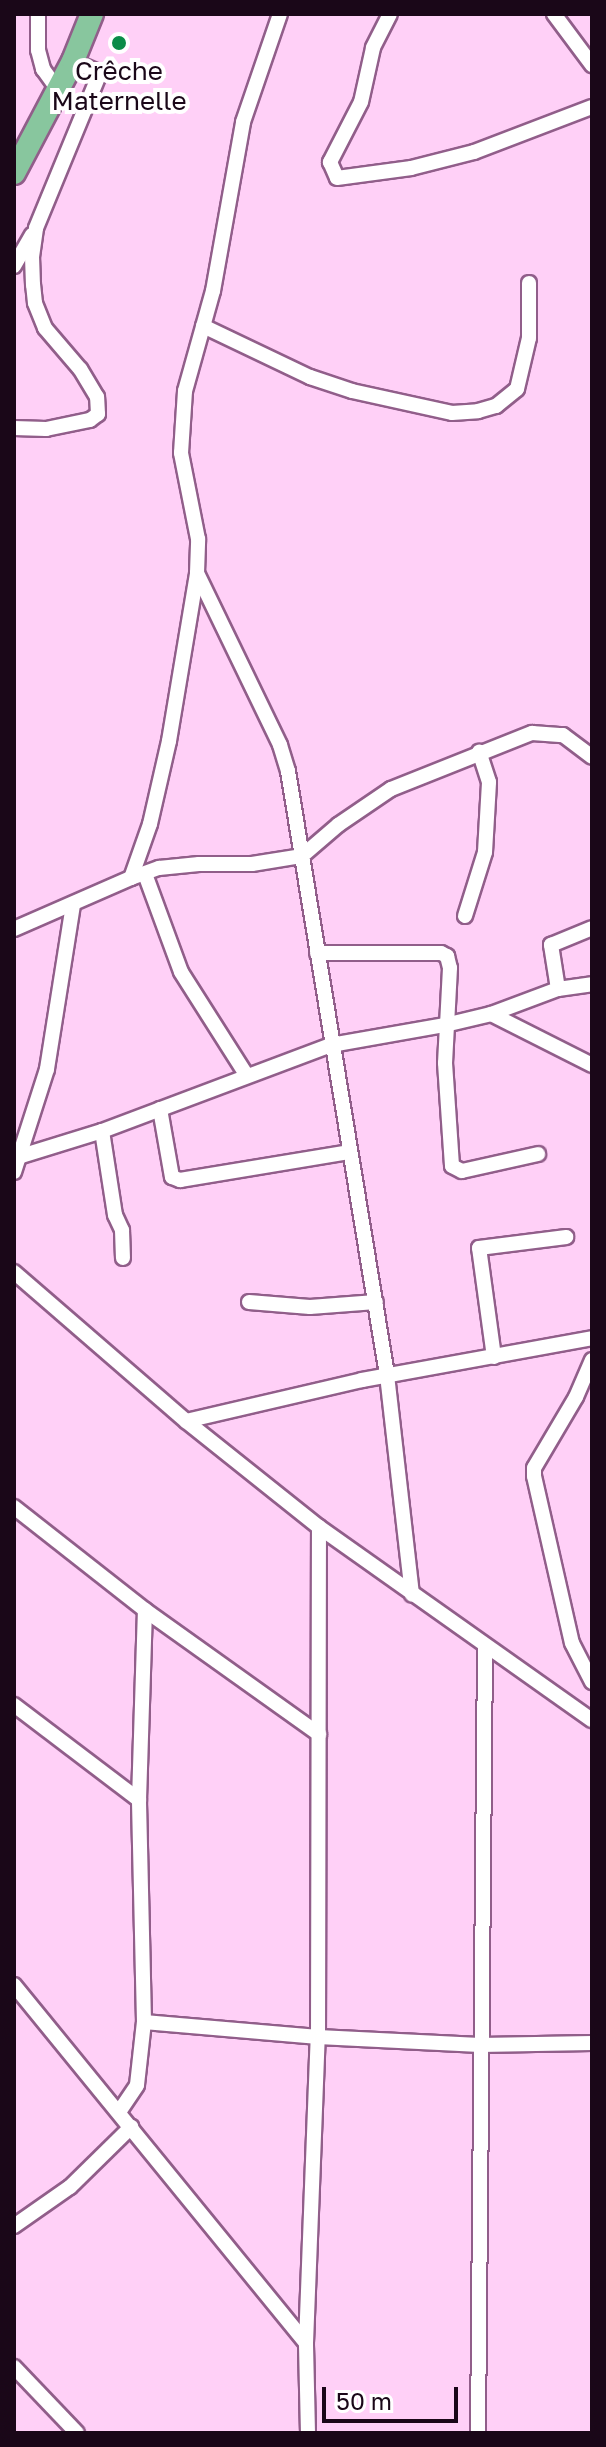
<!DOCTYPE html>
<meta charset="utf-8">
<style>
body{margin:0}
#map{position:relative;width:606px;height:2447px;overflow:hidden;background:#ffd0f7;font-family:"Golos Text",sans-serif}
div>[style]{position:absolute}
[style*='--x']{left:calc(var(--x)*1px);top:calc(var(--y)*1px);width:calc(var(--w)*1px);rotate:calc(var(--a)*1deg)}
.roads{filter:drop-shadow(2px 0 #915e8a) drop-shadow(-2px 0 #915e8a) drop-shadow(0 2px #915e8a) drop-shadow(0 -2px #915e8a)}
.minor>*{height:14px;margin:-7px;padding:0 7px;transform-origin:7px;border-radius:7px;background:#fff}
.primary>*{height:22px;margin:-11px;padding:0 11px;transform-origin:11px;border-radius:11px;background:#88c69e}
.dots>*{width:22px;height:22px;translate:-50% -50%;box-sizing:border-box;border:4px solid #fff;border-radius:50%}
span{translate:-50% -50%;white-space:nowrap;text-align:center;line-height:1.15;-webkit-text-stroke:8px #fff;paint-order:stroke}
.poi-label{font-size:26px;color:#1a0718}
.frame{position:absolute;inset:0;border:16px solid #1a0718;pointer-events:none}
.scale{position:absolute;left:322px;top:2387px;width:136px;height:36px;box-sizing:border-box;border:4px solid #1a0718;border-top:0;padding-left:10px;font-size:24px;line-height:28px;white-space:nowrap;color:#1a0718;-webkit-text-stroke:6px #fff;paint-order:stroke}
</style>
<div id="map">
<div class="roads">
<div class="minor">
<div style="--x:38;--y:14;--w:36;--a:90"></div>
<div style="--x:38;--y:50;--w:20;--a:75"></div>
<div style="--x:43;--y:69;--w:26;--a:54"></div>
<div style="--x:390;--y:14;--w:38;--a:117"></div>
<div style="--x:373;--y:48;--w:55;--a:102.5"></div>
<div style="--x:361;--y:102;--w:68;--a:117.3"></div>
<div style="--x:330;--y:162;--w:17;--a:66"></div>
<div style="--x:337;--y:178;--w:75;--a:-7.7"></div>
<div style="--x:411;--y:168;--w:65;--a:-14.3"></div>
<div style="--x:474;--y:152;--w:126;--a:-20.9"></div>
<div style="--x:554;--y:14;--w:64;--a:53.3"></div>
<div style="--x:14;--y:266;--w:36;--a:-60"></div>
<div style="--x:203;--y:326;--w:119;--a:25.5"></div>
<div style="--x:310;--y:377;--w:44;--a:18.4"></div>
<div style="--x:352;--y:391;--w:102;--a:12.4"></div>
<div style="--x:452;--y:413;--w:26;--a:-4"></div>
<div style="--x:478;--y:411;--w:19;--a:-16"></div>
<div style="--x:496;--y:406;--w:27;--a:-39"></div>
<div style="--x:517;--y:389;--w:52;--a:-76.8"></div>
<div style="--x:529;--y:338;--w:55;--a:-90"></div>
<div style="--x:14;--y:428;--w:32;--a:2"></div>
<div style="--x:46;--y:429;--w:45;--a:-11.6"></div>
<div style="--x:90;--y:420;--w:10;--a:-37"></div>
<div style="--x:98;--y:414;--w:17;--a:-93"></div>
<div style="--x:97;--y:397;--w:33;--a:-121"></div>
<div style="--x:80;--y:369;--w:54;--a:-130.5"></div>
<div style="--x:45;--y:328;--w:27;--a:-112"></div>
<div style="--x:35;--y:303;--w:18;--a:-96"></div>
<div style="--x:33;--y:285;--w:28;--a:-92"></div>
<div style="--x:32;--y:257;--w:29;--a:-82"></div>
<div style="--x:36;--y:228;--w:168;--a:-67.6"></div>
<div style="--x:100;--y:73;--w:30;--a:-156"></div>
<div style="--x:197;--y:573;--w:191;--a:64.2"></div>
<div style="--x:280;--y:745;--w:27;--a:73"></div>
<div style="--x:288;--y:771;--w:612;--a:80.69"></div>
<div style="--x:387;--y:1375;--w:221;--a:83.5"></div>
<div style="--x:145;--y:874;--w:104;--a:69.8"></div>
<div style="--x:181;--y:972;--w:123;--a:57.6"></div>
<div style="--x:131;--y:878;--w:30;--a:-20"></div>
<div style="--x:159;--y:868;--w:40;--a:-5.7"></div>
<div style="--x:199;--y:864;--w:53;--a:0"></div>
<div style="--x:252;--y:864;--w:51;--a:-9.1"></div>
<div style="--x:302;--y:856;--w:48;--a:-40.7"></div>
<div style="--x:338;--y:825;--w:64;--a:-34.2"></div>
<div style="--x:391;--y:789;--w:152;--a:-21.7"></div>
<div style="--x:532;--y:733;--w:31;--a:4"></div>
<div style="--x:563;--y:735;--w:36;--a:37"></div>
<div style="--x:465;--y:916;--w:67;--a:-72.6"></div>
<div style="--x:485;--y:852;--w:70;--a:-86.7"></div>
<div style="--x:489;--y:782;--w:32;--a:-108"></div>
<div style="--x:14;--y:929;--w:128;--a:-23.6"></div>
<div style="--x:131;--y:878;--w:57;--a:-70.6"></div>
<div style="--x:150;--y:824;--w:85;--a:-77.1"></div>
<div style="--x:169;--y:741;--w:170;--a:-80.5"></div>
<div style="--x:197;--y:573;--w:34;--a:-88"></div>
<div style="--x:198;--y:539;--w:88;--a:-101.2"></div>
<div style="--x:181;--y:453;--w:62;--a:-86.3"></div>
<div style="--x:185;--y:391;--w:104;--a:-74.4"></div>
<div style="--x:213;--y:291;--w:172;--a:-79.9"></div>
<div style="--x:243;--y:122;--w:114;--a:-71.1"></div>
<div style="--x:317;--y:953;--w:124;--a:0"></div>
<div style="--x:441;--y:953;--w:7;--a:27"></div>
<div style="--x:447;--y:956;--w:12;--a:76"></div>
<div style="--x:450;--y:968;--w:95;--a:93"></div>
<div style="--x:445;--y:1063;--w:103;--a:86.1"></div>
<div style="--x:452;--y:1166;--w:11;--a:27"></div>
<div style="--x:462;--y:1171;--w:78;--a:-12.6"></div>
<div style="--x:558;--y:989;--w:45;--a:-99"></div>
<div style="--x:551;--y:945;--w:44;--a:-22.5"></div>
<div style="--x:491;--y:1014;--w:113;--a:26.8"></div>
<div style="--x:160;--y:1109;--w:69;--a:80"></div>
<div style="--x:172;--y:1177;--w:9;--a:21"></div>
<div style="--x:180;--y:1180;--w:171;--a:-9.4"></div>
<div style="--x:102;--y:1131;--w:85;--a:81.2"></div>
<div style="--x:115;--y:1215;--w:17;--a:65"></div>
<div style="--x:122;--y:1230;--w:28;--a:88"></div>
<div style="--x:18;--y:1157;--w:88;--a:-17.2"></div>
<div style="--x:102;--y:1131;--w:245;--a:-20.6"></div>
<div style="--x:331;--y:1045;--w:116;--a:-10"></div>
<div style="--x:445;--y:1025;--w:47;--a:-13.4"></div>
<div style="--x:491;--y:1014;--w:72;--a:-20.5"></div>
<div style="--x:558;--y:989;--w:34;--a:-8"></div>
<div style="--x:14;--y:1172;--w:108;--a:-72.2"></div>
<div style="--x:47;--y:1069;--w:167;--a:-81"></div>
<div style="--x:14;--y:1272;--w:228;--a:40.9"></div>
<div style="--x:186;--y:1421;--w:170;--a:38.6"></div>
<div style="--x:319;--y:1527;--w:334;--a:35.3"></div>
<div style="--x:249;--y:1302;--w:61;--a:4.7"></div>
<div style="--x:310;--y:1307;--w:66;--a:-4.3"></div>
<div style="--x:494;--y:1357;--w:110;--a:-97.8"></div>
<div style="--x:479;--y:1248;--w:88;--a:-7.2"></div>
<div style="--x:592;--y:1360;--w:40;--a:113.4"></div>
<div style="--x:576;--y:1397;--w:82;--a:120.6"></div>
<div style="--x:534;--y:1468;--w:8;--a:90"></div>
<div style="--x:534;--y:1476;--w:171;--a:77.2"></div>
<div style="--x:572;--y:1643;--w:44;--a:62.9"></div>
<div style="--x:186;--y:1421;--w:181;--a:-13.1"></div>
<div style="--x:362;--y:1380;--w:234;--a:-10.3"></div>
<div style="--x:14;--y:1507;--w:167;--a:38.2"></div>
<div style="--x:145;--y:1610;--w:214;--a:35.5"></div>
<div style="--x:14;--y:1705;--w:157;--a:37.2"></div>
<div style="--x:14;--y:1985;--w:462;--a:50.8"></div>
<div style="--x:144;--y:2022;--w:175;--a:4.9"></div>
<div style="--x:318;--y:2037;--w:162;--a:2.8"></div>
<div style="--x:480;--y:2045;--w:112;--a:-1"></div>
<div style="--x:119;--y:2112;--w:32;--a:-56"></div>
<div style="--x:137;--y:2085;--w:63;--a:-83.7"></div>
<div style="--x:144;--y:2022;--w:222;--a:-91.3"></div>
<div style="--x:139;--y:1800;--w:190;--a:-88.2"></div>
<div style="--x:14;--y:2226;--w:68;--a:-34.9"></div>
<div style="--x:70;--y:2187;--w:86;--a:-44.5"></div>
<div style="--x:14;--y:2367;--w:91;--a:46.3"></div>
<div style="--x:308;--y:2433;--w:90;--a:-91.3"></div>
<div style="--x:306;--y:2343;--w:306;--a:-87.8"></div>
<div style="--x:318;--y:2037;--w:510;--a:-89.89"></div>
<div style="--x:478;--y:2433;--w:787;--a:-89.49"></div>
</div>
<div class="primary">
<div style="--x:14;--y:173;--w:127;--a:-62.2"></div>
<div style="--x:73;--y:61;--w:51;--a:-68"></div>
</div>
</div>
<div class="dots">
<div style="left:119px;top:43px;background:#0b8c48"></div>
</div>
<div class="poi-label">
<span style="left:119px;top:86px">Crêche<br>Maternelle</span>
</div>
<div class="frame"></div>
<div class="scale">50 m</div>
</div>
